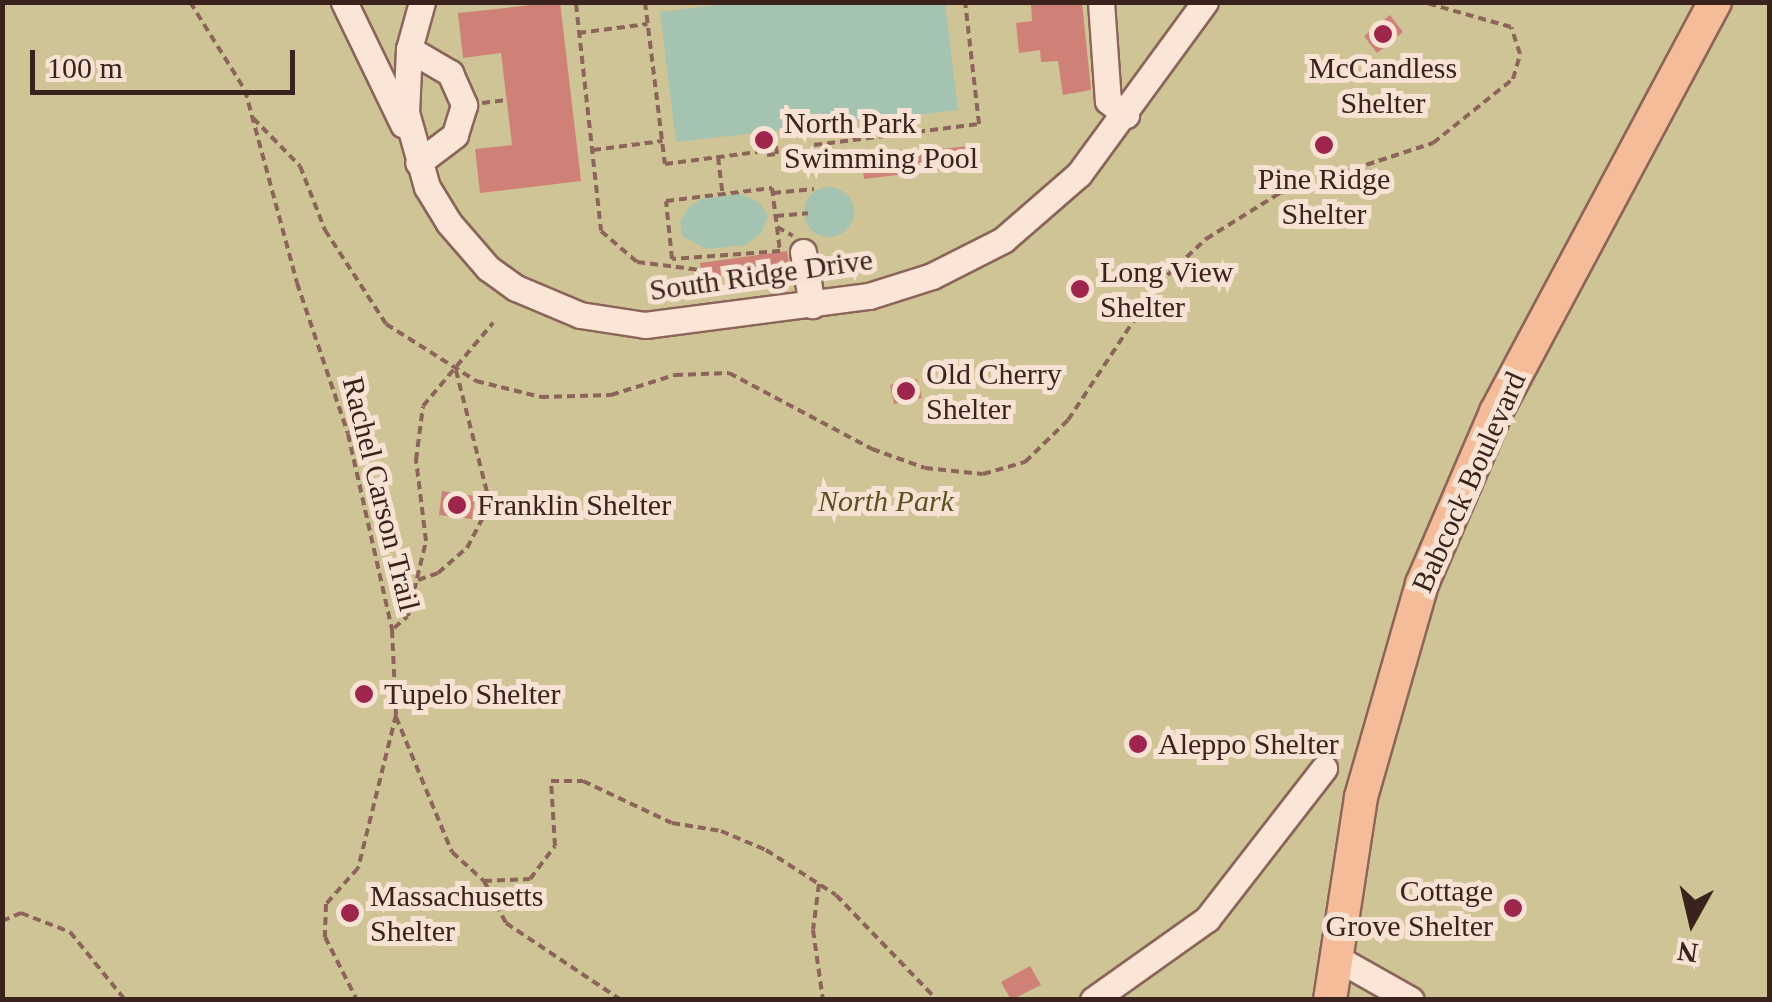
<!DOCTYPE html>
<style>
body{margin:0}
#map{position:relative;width:1772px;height:1002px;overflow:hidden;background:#f0d5c3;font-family:Georgia,serif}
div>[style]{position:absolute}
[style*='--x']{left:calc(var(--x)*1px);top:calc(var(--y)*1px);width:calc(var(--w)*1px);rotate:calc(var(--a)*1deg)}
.green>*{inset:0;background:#cfc496}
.water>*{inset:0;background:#a5c3b1}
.round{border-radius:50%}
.building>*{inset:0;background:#d08177}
.path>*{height:4px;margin-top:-2px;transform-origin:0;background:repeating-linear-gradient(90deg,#8c6459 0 8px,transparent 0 13px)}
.roads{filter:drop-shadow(2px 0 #8c6459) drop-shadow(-2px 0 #8c6459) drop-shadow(0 2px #8c6459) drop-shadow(0 -2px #8c6459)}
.minor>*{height:25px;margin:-12.5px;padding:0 12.5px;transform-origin:12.5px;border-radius:12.5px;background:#fae5d7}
.major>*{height:32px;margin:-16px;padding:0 16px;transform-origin:16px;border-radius:16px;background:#f5bc99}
.dots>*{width:28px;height:28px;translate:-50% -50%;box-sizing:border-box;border:5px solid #f7e2d3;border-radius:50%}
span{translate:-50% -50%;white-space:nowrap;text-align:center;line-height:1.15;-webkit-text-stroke:10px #f7e2d3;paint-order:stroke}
.poi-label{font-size:30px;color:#3b231d}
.left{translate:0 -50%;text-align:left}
.right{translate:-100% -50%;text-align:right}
.street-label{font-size:30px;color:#3b231d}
.park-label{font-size:30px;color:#585523;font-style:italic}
.frame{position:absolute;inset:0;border:5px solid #3b231d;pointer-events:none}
.north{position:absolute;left:1642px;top:872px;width:100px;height:100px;-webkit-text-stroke:8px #f7e2d3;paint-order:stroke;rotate:188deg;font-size:28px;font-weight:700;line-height:40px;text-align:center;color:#3b231d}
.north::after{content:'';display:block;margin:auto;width:35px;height:45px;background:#3b231d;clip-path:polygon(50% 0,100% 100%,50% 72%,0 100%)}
.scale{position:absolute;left:30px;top:50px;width:265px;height:45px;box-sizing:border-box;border:5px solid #3b231d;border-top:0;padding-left:12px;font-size:30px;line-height:35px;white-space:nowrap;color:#3b231d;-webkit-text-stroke:8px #f7e2d3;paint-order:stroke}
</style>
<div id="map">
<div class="green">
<div style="clip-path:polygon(2px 3px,1769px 3px,1769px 999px,3px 999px)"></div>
</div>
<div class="water">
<div style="clip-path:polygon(740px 2px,945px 3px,958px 110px,676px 142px,660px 12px)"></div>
<div class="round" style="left:804px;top:187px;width:50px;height:50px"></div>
<div style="clip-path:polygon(740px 194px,759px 202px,768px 216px,762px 232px,746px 245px,707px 249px,682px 236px,680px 222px,688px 208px,701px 199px)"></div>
</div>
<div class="building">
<div style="clip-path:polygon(560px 2px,581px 181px,480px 193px,475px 149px,512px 145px,501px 53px,463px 58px,458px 13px)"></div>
<div style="clip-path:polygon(1082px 2px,1091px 90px,1063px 95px,1058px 61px,1041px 62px,1040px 50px,1019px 53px,1016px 23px,1032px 21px,1031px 4px)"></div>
<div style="clip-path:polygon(1390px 15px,1403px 32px,1377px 53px,1364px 36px)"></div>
<div style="clip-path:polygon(968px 146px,970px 166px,864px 179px,861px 158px)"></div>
<div style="clip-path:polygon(787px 251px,790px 271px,702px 277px,700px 263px)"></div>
<div style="clip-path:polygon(917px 379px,922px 398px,894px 404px,890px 385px)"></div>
<div style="clip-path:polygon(442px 491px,475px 496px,472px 519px,439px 515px)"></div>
<div style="clip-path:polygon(1030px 966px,1041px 985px,1011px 1000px,1001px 982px)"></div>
</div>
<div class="path">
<div style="--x:190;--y:2;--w:104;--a:58"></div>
<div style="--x:245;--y:90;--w:200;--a:74.9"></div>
<div style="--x:297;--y:283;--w:159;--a:71.3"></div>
<div style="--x:348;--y:434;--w:201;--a:77.3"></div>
<div style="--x:392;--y:630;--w:85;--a:87.3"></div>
<div style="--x:396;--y:715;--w:158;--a:103.9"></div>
<div style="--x:358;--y:868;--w:48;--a:131.6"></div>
<div style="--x:326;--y:904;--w:33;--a:92"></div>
<div style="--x:325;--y:937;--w:71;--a:63.1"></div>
<div style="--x:645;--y:2;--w:163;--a:83"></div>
<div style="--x:665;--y:164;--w:93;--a:-7.4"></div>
<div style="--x:576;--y:4;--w:228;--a:83.7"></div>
<div style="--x:601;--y:231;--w:48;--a:40.7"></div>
<div style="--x:637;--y:262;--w:64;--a:7.1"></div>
<div style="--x:578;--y:33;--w:70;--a:-7.4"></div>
<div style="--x:482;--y:103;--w:25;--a:-7"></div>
<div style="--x:253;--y:118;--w:67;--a:45.6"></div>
<div style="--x:300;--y:166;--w:69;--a:68.7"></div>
<div style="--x:325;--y:230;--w:112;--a:57"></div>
<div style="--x:386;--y:324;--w:107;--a:32.3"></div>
<div style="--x:476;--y:381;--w:67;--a:13.8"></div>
<div style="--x:541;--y:397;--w:70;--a:-1.6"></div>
<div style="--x:611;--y:395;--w:67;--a:-17.4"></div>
<div style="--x:675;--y:375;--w:54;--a:-2.1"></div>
<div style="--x:729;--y:373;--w:162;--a:28"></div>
<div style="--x:872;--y:449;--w:56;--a:19.7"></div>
<div style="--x:925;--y:468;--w:58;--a:5.9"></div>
<div style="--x:983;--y:474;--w:44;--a:-15.9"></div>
<div style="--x:1025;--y:462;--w:60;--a:-44.3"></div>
<div style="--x:1068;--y:420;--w:163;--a:-56.5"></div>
<div style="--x:1158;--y:284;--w:66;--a:-43.2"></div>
<div style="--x:1206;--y:239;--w:87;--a:-31.9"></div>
<div style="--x:1280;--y:193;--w:161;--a:-18.1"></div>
<div style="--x:1433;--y:143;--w:102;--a:-38.7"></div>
<div style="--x:1513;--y:79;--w:26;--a:-74"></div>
<div style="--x:1520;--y:54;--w:28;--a:-108"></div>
<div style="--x:1511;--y:27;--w:91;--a:-164.1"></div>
<div style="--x:814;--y:145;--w:166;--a:-7.3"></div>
<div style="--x:979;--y:124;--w:123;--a:-96.5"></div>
<div style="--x:772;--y:147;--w:6;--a:-171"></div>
<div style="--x:766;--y:146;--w:9;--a:84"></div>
<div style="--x:767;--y:155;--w:10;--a:-6"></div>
<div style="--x:777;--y:154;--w:8;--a:-97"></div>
<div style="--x:593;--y:150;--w:70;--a:-7.4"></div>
<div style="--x:718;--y:157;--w:35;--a:83"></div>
<div style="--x:772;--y:188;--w:64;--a:82.8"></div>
<div style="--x:780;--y:251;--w:108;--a:175.8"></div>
<div style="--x:672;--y:259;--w:58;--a:-95.9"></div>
<div style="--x:666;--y:201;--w:107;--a:-7"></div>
<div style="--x:773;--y:193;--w:41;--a:-5.6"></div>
<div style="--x:776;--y:216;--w:32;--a:-5"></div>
<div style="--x:777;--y:227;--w:18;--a:29"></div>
<div style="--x:418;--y:580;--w:21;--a:-19"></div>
<div style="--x:438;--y:573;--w:38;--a:-41"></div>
<div style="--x:467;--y:548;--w:50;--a:-62.4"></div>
<div style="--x:490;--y:504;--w:141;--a:-104.3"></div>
<div style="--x:394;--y:628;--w:18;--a:-41"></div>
<div style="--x:408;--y:616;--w:77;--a:-76.5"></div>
<div style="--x:426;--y:541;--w:82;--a:-97"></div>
<div style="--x:416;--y:460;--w:54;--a:-82.6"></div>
<div style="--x:423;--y:406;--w:109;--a:-49.9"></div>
<div style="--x:396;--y:717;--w:146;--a:67.5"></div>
<div style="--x:452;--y:852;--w:43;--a:42.2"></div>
<div style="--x:484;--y:881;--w:46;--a:-2.5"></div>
<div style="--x:530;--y:879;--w:41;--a:-52.9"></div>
<div style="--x:555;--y:846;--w:65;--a:-93.5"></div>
<div style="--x:551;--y:781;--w:32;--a:0"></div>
<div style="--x:583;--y:781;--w:98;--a:25.3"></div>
<div style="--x:672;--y:823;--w:50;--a:9.3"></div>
<div style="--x:721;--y:831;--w:49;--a:22.9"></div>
<div style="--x:766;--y:850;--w:83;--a:32.7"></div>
<div style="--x:836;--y:895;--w:146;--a:46.1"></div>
<div style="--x:484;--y:881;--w:47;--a:62.4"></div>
<div style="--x:506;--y:923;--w:138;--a:33.8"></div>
<div style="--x:819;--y:884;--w:46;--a:97.4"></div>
<div style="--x:813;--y:930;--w:71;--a:81.9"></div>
<div style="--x:2;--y:921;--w:21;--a:-23"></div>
<div style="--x:21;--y:913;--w:53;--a:21.2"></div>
<div style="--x:70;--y:932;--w:87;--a:51"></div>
</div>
<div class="roads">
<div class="minor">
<div style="--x:344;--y:2;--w:136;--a:64.2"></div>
<div style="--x:422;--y:2;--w:49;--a:105.5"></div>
<div style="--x:409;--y:49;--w:63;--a:92.7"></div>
<div style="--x:406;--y:112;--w:78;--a:74.4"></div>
<div style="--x:427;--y:187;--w:42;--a:58.6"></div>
<div style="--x:449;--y:223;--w:60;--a:49.1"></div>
<div style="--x:488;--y:268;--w:34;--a:36"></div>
<div style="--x:516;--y:288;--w:69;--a:22.9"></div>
<div style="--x:580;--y:315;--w:66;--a:8.7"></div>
<div style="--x:645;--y:325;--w:226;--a:-7.4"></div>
<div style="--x:869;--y:296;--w:66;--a:-17.6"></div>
<div style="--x:932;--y:276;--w:80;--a:-26.9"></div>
<div style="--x:1003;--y:240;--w:101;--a:-41"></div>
<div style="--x:1079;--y:174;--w:213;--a:-53.8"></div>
<div style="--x:1101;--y:2;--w:99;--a:86"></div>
<div style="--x:1108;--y:101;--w:23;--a:38"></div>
<div style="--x:409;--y:49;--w:48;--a:30.3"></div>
<div style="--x:450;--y:73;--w:35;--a:66"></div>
<div style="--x:464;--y:105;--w:31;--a:107"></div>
<div style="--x:455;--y:135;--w:46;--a:142.9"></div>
<div style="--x:803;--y:252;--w:54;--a:80.4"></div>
<div style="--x:1335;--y:957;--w:87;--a:29.5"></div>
<div style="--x:1093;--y:1000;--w:140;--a:-35.4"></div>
<div style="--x:1207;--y:919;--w:191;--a:-52.2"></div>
</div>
<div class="major">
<div style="--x:1330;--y:1000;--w:205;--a:-81.3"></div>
<div style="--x:1361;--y:797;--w:222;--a:-74"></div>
<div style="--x:1422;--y:584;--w:187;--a:-66.7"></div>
<div style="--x:1496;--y:412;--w:465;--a:-61.9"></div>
</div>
</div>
<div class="dots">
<div style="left:1383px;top:34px;background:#9e254b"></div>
<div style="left:764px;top:140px;background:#9e254b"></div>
<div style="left:1324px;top:145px;background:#9e254b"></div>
<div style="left:1080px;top:289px;background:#9e254b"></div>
<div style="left:906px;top:391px;background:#9e254b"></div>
<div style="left:457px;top:505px;background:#9e254b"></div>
<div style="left:364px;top:694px;background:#9e254b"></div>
<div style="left:1138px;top:744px;background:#9e254b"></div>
<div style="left:1513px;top:908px;background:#9e254b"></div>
<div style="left:350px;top:913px;background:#9e254b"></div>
</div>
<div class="poi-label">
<span style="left:1383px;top:85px">McCandless<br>Shelter</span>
<span class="left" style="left:784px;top:140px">North Park<br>Swimming Pool</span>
<span style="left:1324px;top:196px">Pine Ridge<br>Shelter</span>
<span class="left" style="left:1100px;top:289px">Long View<br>Shelter</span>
<span class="left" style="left:926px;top:391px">Old Cherry<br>Shelter</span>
<span class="left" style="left:477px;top:505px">Franklin Shelter</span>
<span class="left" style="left:384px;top:694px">Tupelo Shelter</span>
<span class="left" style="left:1158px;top:744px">Aleppo Shelter</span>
<span class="right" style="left:1493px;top:908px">Cottage<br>Grove Shelter</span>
<span class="left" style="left:370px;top:913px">Massachusetts<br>Shelter</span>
</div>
<div class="street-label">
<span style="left:761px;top:275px;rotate:-8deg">South Ridge Drive</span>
<span style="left:1469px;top:482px;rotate:-66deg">Babcock Boulevard</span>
<span style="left:381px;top:494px;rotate:76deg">Rachel Carson Trail</span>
</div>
<div class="park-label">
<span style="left:886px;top:501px">North Park</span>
</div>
<div class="frame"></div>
<div class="north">N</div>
<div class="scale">100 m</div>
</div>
